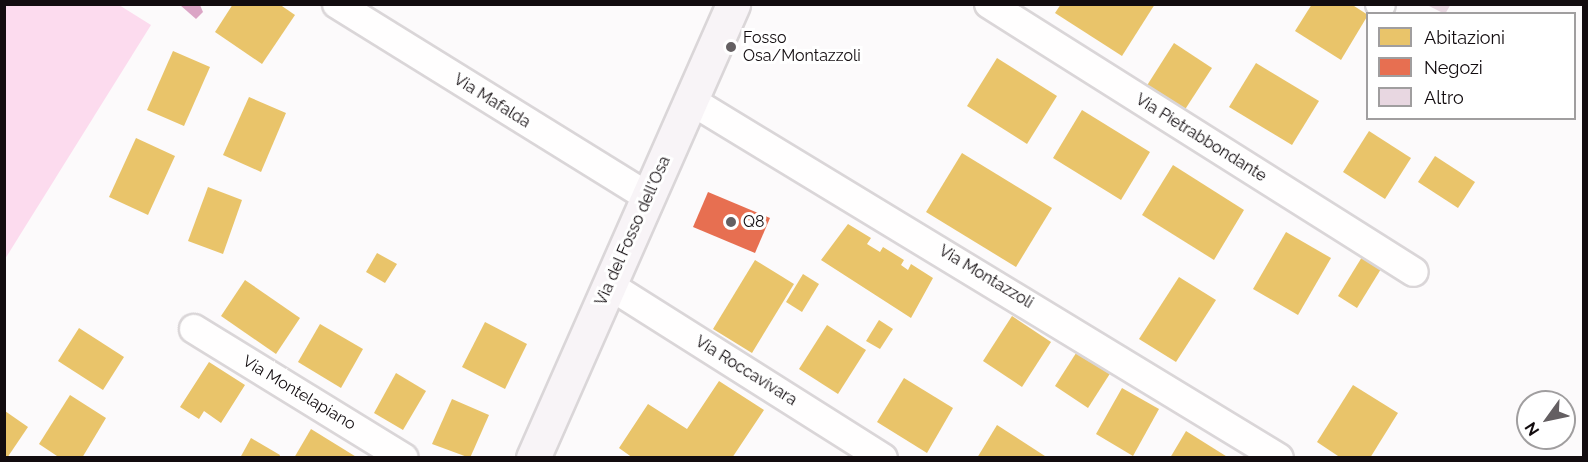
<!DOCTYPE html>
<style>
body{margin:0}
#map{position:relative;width:1588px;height:462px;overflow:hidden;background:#fcfafb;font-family:Raleway,sans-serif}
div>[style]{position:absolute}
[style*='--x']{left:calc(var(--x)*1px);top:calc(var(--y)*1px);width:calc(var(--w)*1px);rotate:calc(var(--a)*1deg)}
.green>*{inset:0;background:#fcdbee}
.water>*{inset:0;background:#dba5c6}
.homes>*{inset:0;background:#e9c46a}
.shops>*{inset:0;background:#e76f51}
.building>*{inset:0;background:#e8d7e1}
.roads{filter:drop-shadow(2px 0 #dad6d8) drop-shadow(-2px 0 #dad6d8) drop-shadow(0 2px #dad6d8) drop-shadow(0 -2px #dad6d8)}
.street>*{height:28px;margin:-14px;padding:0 14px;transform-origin:14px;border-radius:14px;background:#fffefe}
.secondary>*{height:33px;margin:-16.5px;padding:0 16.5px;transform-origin:16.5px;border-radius:16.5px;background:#f8f4f7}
.dots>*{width:16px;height:16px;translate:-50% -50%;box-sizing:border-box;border:3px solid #fff;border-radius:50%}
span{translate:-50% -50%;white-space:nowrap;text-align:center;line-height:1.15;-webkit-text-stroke:6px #fff;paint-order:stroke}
.poi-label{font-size:16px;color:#120c0f}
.left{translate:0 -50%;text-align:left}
.street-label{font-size:16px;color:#120c0f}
.frame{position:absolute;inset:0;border:6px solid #120c0f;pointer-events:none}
.legend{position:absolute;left:1366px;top:12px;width:210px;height:108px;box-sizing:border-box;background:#fff;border:2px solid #a09e9f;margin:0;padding:8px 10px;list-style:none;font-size:18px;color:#120c0f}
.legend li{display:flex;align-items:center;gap:12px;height:30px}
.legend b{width:30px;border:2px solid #a09e9f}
.north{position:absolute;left:1516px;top:390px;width:60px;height:60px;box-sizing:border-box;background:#fff;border:2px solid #a09e9f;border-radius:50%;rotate:237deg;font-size:16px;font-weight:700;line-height:24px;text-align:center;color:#120c0f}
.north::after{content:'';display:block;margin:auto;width:21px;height:27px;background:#645f62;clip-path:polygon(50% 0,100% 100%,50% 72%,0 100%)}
</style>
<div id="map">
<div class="green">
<div style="clip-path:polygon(5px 4px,119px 5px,151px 25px,5px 259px)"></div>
</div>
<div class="water">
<div style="clip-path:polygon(180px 5px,200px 5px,203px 12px,196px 19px)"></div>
</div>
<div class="homes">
<div style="clip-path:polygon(233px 4px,279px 4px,295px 15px,262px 64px,215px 32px)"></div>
<div style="clip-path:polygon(1061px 4px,1155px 4px,1122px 56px,1055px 13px)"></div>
<div style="clip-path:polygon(1312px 4px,1351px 4px,1368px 15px,1341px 60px,1295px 31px)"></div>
<div style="clip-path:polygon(1174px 43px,1212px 68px,1184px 111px,1146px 87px)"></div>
<div style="clip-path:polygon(173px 51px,210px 67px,184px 126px,147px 110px)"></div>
<div style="clip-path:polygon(997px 58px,1057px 96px,1027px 144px,967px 106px)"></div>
<div style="clip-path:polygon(1256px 63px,1319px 101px,1292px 145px,1229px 107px)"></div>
<div style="clip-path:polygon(249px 97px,286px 113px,261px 172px,223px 155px)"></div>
<div style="clip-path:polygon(1082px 110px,1150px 152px,1121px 200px,1053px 158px)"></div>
<div style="clip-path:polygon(1369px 131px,1411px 158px,1385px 199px,1343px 172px)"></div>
<div style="clip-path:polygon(136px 138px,175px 156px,148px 215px,109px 197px)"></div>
<div style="clip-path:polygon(962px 153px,1052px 208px,1016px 267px,926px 212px)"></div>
<div style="clip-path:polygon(1435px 156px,1475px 182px,1458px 208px,1418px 182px)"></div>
<div style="clip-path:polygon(1173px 165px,1244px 210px,1214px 260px,1142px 215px)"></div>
<div style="clip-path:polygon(208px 187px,242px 200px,223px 254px,188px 241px)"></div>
<div style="clip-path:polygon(848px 224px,871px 238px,867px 244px,880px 252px,883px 247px,904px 260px,901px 265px,908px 270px,911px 264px,933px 278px,911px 318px,821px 260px)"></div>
<div style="clip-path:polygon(1286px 232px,1331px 258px,1298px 315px,1253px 289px)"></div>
<div style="clip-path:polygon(377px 253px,397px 264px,385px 283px,366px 272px)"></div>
<div style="clip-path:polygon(1362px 257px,1381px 269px,1357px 308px,1338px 296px)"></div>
<div style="clip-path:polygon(755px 260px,794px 284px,752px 353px,713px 329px)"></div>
<div style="clip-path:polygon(803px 274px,819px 284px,802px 312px,786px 302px)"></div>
<div style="clip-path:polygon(1179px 277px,1216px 300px,1176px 362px,1139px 339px)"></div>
<div style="clip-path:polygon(245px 280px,300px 318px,276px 354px,221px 316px)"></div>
<div style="clip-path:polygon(1012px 316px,1051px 342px,1022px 387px,983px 361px)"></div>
<div style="clip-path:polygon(879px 320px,893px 329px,880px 349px,866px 341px)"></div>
<div style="clip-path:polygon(485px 322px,527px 344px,505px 389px,462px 367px)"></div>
<div style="clip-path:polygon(320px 324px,363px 349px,341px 388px,298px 362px)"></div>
<div style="clip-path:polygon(827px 325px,866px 350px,838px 394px,799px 369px)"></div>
<div style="clip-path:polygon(79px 328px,124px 357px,103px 390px,58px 361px)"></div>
<div style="clip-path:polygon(1078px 350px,1111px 372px,1088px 408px,1055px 386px)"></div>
<div style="clip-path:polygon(209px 362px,245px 385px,221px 423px,204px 411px,199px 419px,180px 407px)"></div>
<div style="clip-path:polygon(396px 373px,426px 391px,403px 430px,374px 413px)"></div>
<div style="clip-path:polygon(904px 378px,953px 408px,927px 453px,877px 422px)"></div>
<div style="clip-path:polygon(719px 381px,764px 410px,732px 458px,633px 458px,619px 448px,648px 404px,687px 429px)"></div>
<div style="clip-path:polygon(1353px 385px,1398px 413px,1370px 458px,1341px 458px,1317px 442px)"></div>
<div style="clip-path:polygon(1122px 388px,1159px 409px,1133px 456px,1096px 434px)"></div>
<div style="clip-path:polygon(70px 395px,106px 418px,82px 458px,60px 458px,39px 444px)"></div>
<div style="clip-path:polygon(452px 399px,489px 415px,470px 458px,432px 444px)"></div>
<div style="clip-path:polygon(5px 411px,28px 427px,7px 458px,4px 458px)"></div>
<div style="clip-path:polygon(997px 425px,1048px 458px,977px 458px)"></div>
<div style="clip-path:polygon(311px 429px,358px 458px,294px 458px)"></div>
<div style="clip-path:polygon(1186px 431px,1229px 458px,1170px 458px)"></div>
<div style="clip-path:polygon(251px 438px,280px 455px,279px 458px,240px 458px)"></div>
</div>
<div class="shops">
<div style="clip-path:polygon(708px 192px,770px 218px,755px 253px,693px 227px)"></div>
</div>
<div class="building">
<div style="clip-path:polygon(1425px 4px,1451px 4px,1445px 14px)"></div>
</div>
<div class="roads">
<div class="street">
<div style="--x:337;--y:4;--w:366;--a:31.8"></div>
<div style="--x:989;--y:4;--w:502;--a:32.24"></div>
<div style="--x:1380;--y:4;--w:1;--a:45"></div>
<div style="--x:690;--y:100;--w:689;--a:31.29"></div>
<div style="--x:609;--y:285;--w:324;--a:32.3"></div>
<div style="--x:194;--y:329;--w:246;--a:31.6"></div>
</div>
<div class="secondary">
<div style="--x:533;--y:458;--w:496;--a:-66.2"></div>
</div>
</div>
<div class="dots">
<div style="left:731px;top:47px;background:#645f62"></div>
<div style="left:731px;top:222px;background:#645f62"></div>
</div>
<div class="poi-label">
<span class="left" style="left:743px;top:47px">Fosso<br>Osa/Montazzoli</span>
<span class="left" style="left:743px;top:222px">Q8</span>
</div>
<div class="street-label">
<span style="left:492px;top:101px;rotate:32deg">Via Mafalda</span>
<span style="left:1201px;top:138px;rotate:32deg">Via Pietrabbondante</span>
<span style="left:633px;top:231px;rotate:-66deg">Via del Fosso dell'Osa</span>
<span style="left:986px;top:277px;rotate:31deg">Via Montazzoli</span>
<span style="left:746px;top:371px;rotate:32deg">Via Roccavivara</span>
<span style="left:299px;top:393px;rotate:31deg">Via Montelapiano</span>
</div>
<div class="frame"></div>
<ul class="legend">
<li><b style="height:16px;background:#e9c46a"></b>Abitazioni</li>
<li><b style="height:16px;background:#e76f51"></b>Negozi</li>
<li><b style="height:16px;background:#e8d7e1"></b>Altro</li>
</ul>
<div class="north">N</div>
</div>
